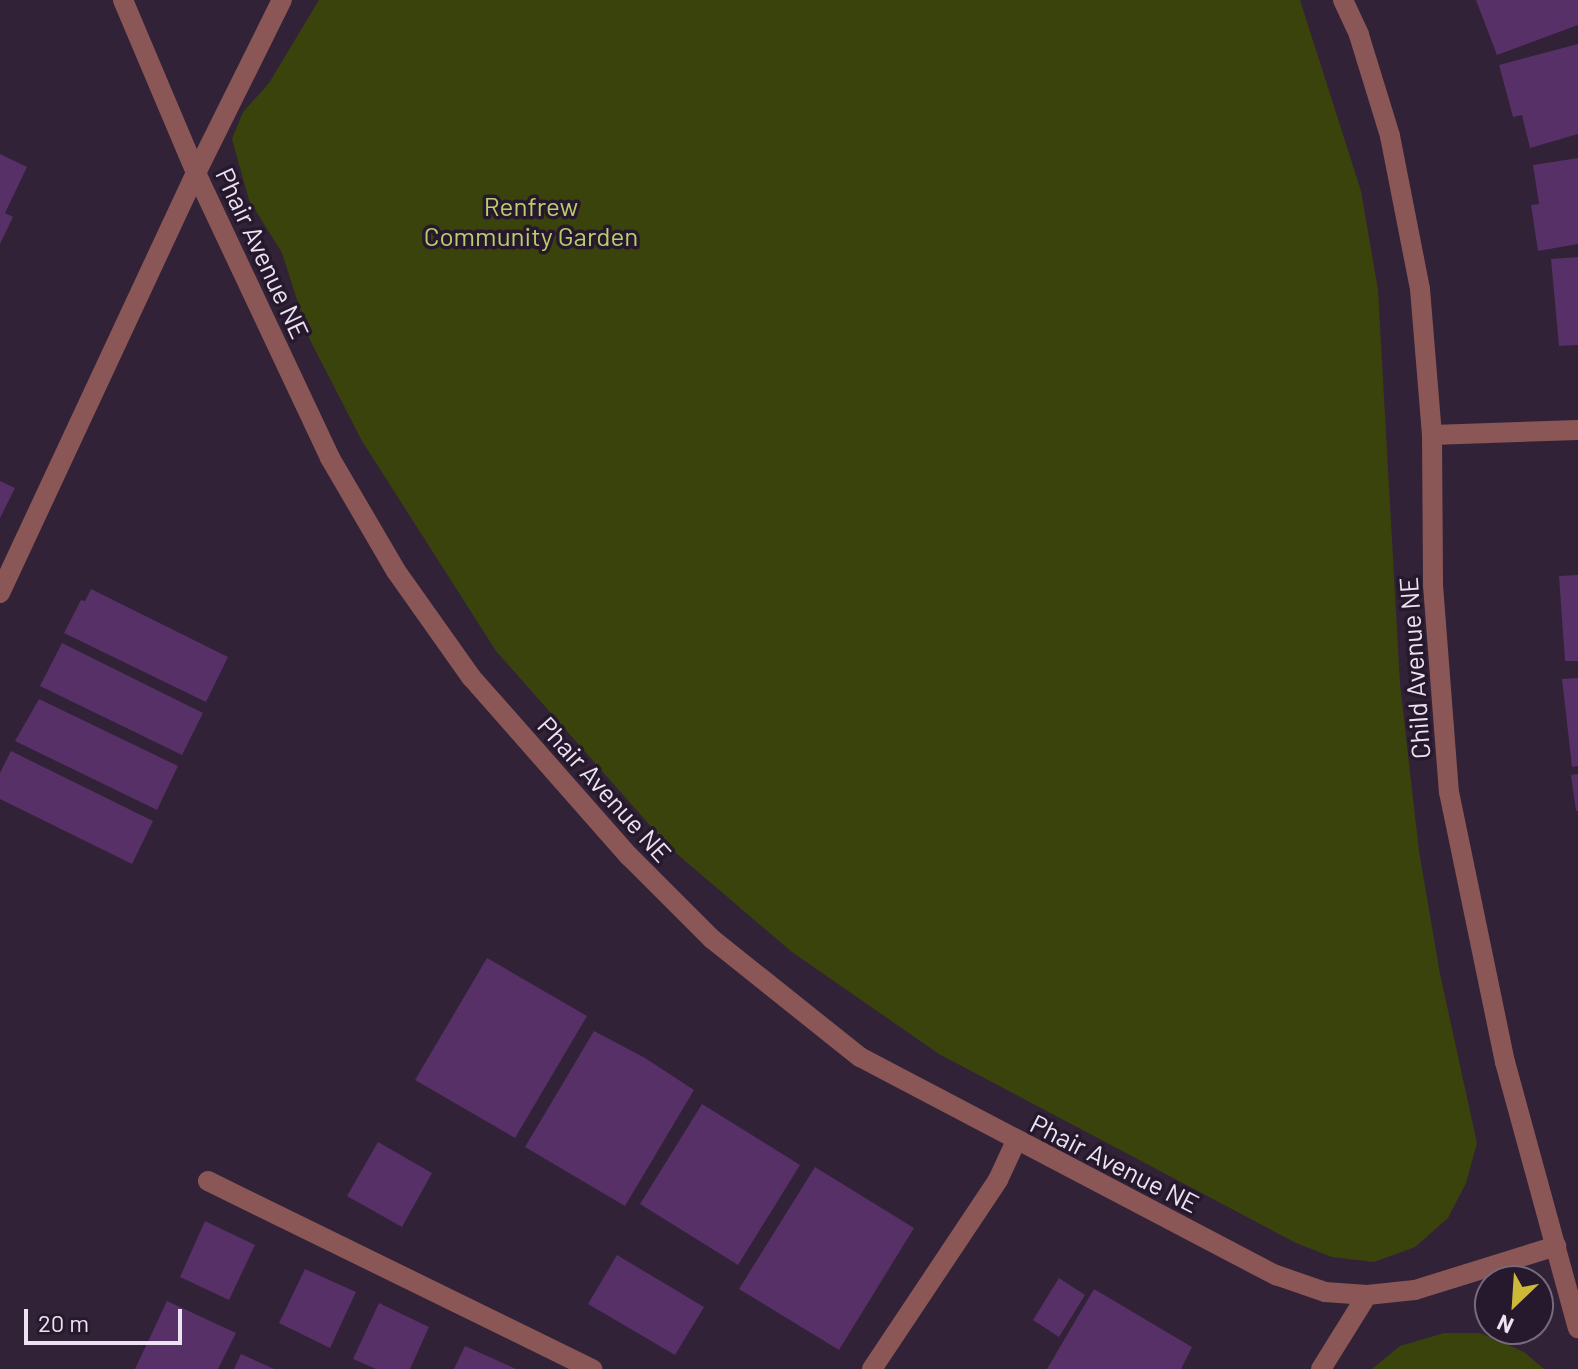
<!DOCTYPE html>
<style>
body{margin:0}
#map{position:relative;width:1578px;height:1369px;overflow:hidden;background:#312237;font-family:Barlow,sans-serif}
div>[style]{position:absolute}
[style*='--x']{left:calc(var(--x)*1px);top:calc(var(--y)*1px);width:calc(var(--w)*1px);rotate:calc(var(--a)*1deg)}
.green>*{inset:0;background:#3a430c}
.building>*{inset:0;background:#563066}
.lane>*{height:20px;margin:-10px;padding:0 10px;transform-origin:10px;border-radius:10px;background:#8b5656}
.street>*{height:20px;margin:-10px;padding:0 10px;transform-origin:10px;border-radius:10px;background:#8b5656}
span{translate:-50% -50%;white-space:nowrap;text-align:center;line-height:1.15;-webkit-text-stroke:7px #27192d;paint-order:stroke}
.park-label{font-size:26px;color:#bcce6b}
.street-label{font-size:26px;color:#ece3f1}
.north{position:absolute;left:1474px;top:1265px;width:80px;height:80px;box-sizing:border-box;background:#27192d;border:2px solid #766a7b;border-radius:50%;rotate:205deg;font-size:22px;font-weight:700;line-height:32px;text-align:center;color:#ece3f1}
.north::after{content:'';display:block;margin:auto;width:28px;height:36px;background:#ceb837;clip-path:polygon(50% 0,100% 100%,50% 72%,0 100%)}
.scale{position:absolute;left:24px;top:1309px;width:158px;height:36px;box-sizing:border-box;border:4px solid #ece3f1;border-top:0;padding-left:10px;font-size:24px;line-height:28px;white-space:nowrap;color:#ece3f1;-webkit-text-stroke:6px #27192d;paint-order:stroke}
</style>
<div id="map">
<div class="green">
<div style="clip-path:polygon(319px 0,1300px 0,1361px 191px,1378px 290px,1400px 684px,1419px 851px,1440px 974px,1477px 1143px,1466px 1183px,1448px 1218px,1415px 1247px,1374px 1262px,1332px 1257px,1296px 1243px,939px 1054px,792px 952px,670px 848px,496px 651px,362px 441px,310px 340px,282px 253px,249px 200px,232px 139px,243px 112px,269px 83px)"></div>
<div style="clip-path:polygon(1444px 1333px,1480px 1333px,1524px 1352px,1544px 1369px,1372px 1369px,1400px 1346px)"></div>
</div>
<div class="building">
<div style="clip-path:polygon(1476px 0,1578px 0,1578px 25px,1497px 55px)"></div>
<div style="clip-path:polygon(1578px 44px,1578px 134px,1530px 148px,1522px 115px,1513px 117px,1499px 65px)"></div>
<div style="clip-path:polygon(0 154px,27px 167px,5px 213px,13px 217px,0 244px)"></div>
<div style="clip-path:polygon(1578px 158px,1578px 244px,1538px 251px,1531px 205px,1539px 204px,1533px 165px)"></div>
<div style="clip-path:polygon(1578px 257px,1578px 345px,1559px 346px,1551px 259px)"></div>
<div style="clip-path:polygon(0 481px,15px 488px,0 518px)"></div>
<div style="clip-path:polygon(1578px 575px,1578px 661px,1565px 661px,1559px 576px)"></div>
<div style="clip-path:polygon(91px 589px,228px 657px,206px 702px,64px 633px,81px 600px,85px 601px)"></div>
<div style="clip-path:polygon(62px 643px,203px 713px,182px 755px,40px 686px)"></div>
<div style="clip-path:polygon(1578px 678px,1578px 766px,1572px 767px,1562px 679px)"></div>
<div style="clip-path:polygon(39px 699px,178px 766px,157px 810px,15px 741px)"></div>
<div style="clip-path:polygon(11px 751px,153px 821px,132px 864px,0 799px,0 773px)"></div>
<div style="clip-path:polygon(1578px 774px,1578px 811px,1576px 811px,1571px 775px)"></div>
<div style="clip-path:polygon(487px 958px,587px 1016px,515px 1138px,415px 1080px)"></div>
<div style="clip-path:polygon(594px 1031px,645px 1058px,694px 1090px,625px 1206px,525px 1147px)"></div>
<div style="clip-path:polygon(702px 1104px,800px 1165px,738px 1265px,640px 1204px)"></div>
<div style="clip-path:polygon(378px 1142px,432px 1173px,402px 1227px,347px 1196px)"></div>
<div style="clip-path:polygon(815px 1167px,914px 1228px,839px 1350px,739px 1289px)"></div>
<div style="clip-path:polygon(205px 1221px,255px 1245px,229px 1300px,180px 1277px)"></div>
<div style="clip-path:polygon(617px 1255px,704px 1307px,675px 1355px,588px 1304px)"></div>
<div style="clip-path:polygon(305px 1269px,356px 1292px,330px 1348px,279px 1323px)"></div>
<div style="clip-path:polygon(1059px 1278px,1085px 1295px,1059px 1337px,1033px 1320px)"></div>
<div style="clip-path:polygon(1094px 1289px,1192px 1347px,1181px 1369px,1047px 1369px)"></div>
<div style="clip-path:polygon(167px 1301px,236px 1333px,218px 1369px,135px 1369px)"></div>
<div style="clip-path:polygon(379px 1303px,429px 1327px,410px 1369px,376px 1369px,353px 1359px)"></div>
<div style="clip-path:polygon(465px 1346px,516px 1369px,454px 1369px)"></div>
<div style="clip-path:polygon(241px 1354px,274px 1369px,234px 1369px)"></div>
</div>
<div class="lane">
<div style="--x:0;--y:593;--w:463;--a:-65"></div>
<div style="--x:208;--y:1181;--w:428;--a:26.1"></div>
<div style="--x:872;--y:1369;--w:227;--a:-56.3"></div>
<div style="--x:998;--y:1180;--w:43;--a:-65.2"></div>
</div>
<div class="street">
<div style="--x:123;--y:0;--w:188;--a:67.1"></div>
<div style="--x:196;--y:173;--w:315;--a:64.8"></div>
<div style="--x:330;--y:458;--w:131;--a:59.7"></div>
<div style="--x:396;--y:571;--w:130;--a:54.7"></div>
<div style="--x:471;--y:677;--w:239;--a:48.6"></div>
<div style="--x:629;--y:856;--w:117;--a:45"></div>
<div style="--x:712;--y:939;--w:189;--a:38.6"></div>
<div style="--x:860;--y:1057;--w:470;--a:27.7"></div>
<div style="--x:1276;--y:1275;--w:52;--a:19.1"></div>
<div style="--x:1325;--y:1292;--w:42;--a:4.1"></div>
<div style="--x:1343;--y:0;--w:38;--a:65"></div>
<div style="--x:1359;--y:35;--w:106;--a:72.9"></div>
<div style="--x:1390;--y:136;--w:156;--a:78.9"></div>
<div style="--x:1420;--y:289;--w:146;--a:85.3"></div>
<div style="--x:1432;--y:435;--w:150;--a:89.6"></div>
<div style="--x:1433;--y:585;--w:208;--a:85.6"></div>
<div style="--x:1449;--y:792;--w:276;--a:78.3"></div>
<div style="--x:1505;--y:1062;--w:276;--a:74.7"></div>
<div style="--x:196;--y:173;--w:193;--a:-63.6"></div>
<div style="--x:1432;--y:435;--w:146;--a:-2"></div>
<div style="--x:1321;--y:1369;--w:87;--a:-58.1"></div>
<div style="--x:1367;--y:1295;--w:48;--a:-5.9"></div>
<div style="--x:1415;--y:1290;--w:148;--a:-17.3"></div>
</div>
<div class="park-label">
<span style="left:531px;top:221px">Renfrew<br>Community Garden</span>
</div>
<div class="street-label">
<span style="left:263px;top:253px;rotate:65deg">Phair Avenue NE</span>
<span style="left:1414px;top:668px;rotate:-94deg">Child Avenue NE</span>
<span style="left:605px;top:789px;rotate:48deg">Phair Avenue NE</span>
<span style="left:1115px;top:1163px;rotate:27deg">Phair Avenue NE</span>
</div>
<div class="north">N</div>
<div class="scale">20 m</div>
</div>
